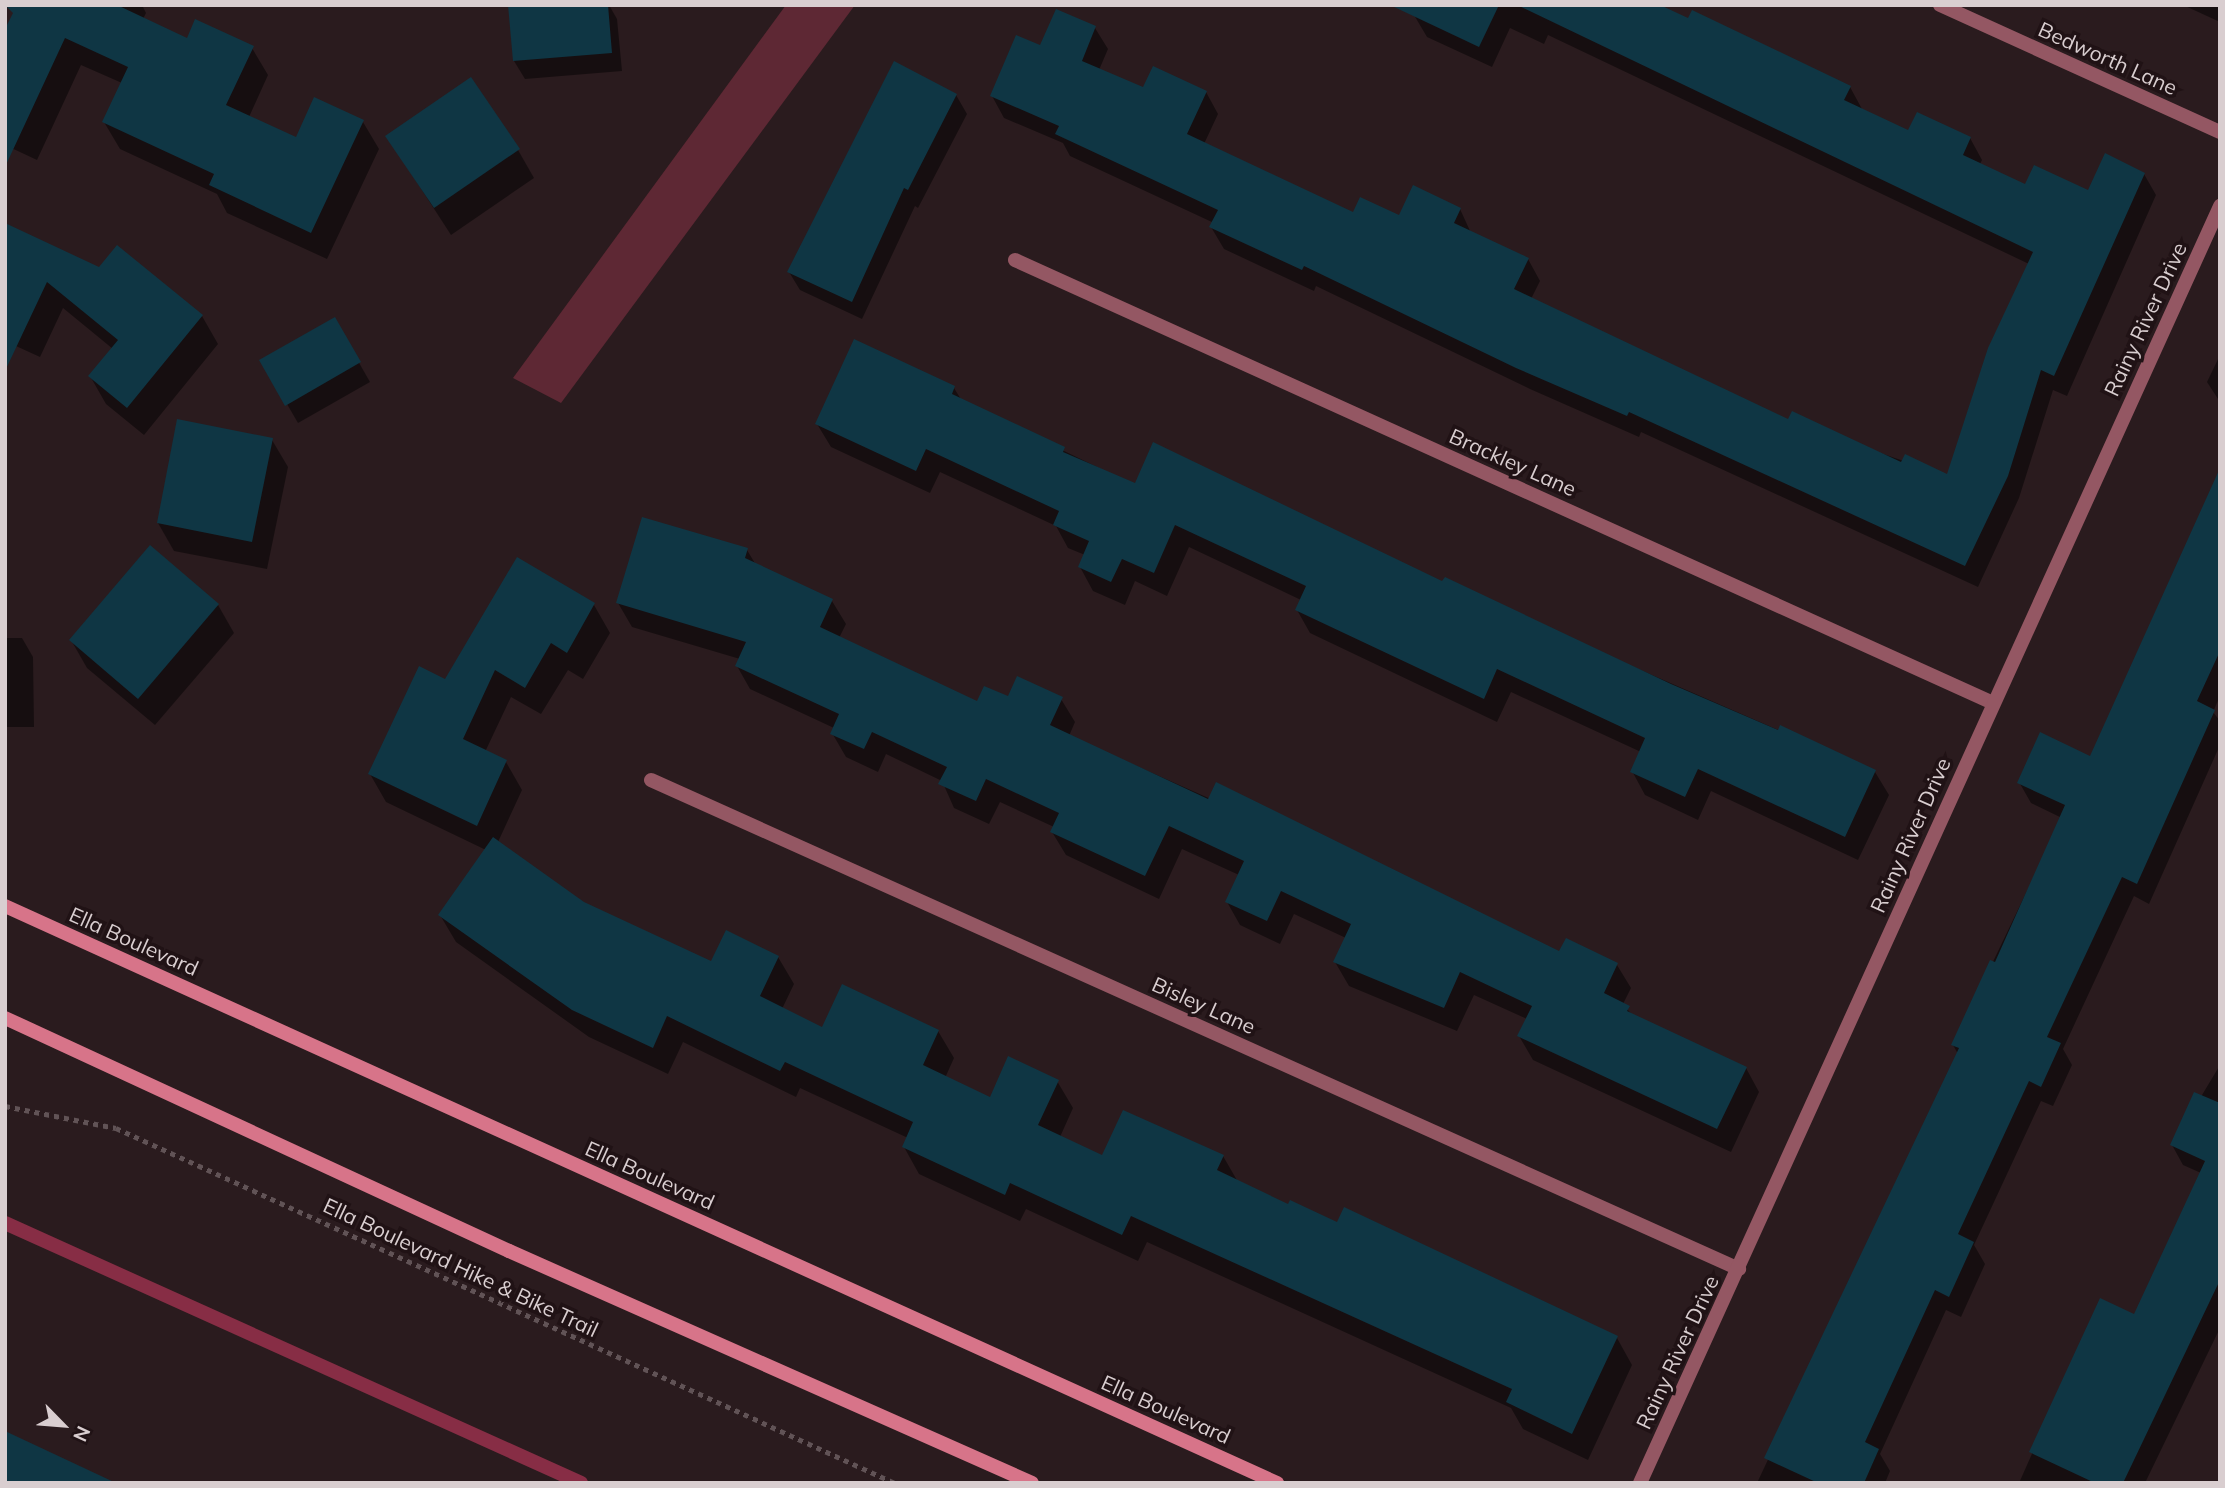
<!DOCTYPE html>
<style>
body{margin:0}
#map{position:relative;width:2225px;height:1488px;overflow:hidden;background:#2a1b1e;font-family:Mulish,sans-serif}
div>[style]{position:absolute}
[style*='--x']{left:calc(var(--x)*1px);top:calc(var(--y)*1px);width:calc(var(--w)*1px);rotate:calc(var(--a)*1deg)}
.green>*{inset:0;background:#5e2834}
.shadow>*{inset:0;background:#0007}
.stream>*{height:14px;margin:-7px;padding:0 7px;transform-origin:7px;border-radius:7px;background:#872d45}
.building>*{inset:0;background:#0f3644}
.path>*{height:4.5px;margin-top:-2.25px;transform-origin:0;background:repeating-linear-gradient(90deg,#615356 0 5px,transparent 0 10px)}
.minor>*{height:14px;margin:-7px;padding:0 7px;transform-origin:7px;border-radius:7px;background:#945763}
.secondary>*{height:14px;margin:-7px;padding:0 7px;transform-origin:7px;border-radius:7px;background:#d77489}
span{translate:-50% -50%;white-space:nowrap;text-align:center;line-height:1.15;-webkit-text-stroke:7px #201215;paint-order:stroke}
.street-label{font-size:21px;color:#d9ced0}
.frame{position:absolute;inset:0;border:7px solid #d9ced0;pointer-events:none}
.north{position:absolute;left:28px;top:1390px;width:70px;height:70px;-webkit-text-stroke:5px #201215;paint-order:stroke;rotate:115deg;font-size:19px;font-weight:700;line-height:28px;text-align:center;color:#d9ced0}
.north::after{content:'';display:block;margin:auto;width:24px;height:32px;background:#d9ced0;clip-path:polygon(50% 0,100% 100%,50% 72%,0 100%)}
</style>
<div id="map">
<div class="green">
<div style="clip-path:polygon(786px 5px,855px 5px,561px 403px,513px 378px)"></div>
</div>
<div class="shadow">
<div style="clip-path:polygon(18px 5px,142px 5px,146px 13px,143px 19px,188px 40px,252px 48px,268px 75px,249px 117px,297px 140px,363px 122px,379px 149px,327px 259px,227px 213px,217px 194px,120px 149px,104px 122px,122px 83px,81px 65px,37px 160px,5px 145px)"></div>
<div style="clip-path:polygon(510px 5px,609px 5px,617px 19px,622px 71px,525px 79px,514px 61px)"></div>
<div style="clip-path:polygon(1392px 5px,1655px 5px,1850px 87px,1862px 109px,1909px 133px,1970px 138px,1982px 160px,1980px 164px,2026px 186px,2089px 192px,2144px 174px,2156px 195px,2067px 396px,2053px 390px,2019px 498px,1978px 587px,1641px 432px,1639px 437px,1530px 389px,1316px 286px,1314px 291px,1224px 249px,1211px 227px,1214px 223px,1070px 156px,1063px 143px,1004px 118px,992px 96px,1041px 47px,1095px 28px,1108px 49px,1099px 70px,1144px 89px,1206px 92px,1218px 114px,1204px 144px,1354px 214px,1400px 217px,1460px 209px,1471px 233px,1528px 259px,1540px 281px,1531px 299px,1789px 422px,1948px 476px,2029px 264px,1548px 35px,1544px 44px,1510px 28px,1492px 67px,1427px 37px,1414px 15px)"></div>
<div style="clip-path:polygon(2183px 5px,2220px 5px,2220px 22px)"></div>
<div style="clip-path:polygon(956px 95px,967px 114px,918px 208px,915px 206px,862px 319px,800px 290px,789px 272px)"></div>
<div style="clip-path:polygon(387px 136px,518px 150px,534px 178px,451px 235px)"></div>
<div style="clip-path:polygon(5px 225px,202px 316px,218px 344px,144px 435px,106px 404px,90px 376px,113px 349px,63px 308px,40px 357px,5px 341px)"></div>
<div style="clip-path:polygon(334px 319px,370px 382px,298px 423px,262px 361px)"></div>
<div style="clip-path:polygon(2220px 355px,2220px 402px,2207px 382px)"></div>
<div style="clip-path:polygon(954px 388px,962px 401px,1136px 486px,1443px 584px,1875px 772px,1889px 795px,1858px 860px,1711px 791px,1698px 820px,1645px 795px,1632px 771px,1641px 752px,1511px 692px,1497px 722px,1310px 633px,1297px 610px,1301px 600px,1189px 547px,1167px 596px,1135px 581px,1125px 605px,1093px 591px,1080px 567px,1085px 555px,1068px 548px,1056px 526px,940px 472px,930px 493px,831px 447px,817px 424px)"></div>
<div style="clip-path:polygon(272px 440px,288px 467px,267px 569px,174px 551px,158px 523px)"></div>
<div style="clip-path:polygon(2220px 471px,2220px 696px,2213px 712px,2220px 721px,2220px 745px,2149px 904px,2134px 896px,2063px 1049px,2072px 1065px,2053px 1106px,2041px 1101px,1974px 1245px,1985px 1264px,1961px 1317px,1946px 1310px,1880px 1454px,1890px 1471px,1885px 1483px,1757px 1483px,1958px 1054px,1953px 1045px,2062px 818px,2031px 803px,2019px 782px,2091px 758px)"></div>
<div style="clip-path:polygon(747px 550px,756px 565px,832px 601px,846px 624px,839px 638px,978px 703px,1061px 699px,1075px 722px,1069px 736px,1560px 954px,1617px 965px,1631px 988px,1623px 1004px,1633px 1016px,1746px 1068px,1759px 1092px,1731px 1152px,1533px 1060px,1519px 1036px,1527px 1019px,1474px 995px,1457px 1031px,1349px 986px,1335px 962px,1346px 938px,1294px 914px,1280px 944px,1240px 925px,1227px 902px,1239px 875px,1182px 849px,1159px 899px,1066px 855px,1052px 832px,1054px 827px,1000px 802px,989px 824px,954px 808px,942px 781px,886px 754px,878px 772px,846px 757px,832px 733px,834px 728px,750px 689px,737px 666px,740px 659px,632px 627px,618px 603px)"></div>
<div style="clip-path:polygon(218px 605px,234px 633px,155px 725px,87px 668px,71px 640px)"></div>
<div style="clip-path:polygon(594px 605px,610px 633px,583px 679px,568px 670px,541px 714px,511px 697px,485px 752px,506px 762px,522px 790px,498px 842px,584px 903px,712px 963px,778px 957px,794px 984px,782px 1009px,823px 1029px,938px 1031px,954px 1058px,945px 1078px,991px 1099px,1057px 1081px,1073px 1108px,1060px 1137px,1103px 1157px,1223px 1156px,1238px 1182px,1289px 1206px,1617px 1338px,1632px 1365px,1588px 1460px,1523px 1429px,1511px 1408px,1147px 1242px,1138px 1261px,1026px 1209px,1020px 1221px,919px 1174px,904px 1147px,908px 1138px,800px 1088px,796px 1097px,683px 1042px,668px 1074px,589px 1037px,456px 942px,440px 915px,486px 850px,386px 802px,370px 774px,446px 681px)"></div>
<div style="clip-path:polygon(5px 638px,22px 638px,33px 657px,34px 727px,5px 727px)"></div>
<div style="clip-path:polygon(2220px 1065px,2220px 1328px,2145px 1483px,2019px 1483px,2100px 1301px,2134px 1317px,2201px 1173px,2183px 1165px,2172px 1145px)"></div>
</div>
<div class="stream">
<div style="--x:5;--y:1223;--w:632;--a:24.29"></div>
</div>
<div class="building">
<div style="clip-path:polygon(5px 5px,117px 5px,187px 38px,195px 19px,254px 46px,226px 105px,296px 137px,314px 97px,364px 120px,311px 233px,209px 185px,214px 174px,102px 122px,128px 67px,65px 38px,5px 167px,5px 29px,13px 13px)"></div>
<div style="clip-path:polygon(508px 5px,608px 5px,612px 53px,513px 61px)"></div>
<div style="clip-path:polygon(1390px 5px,1499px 5px,1479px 47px)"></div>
<div style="clip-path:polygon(1517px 5px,1660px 5px,1688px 18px,1692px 10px,1851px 86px,1844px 100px,1908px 130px,1917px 112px,1971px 137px,1963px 155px,2025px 184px,2034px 165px,2088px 190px,2105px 153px,2145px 173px,2054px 376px,2041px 370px,2008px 476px,1965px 566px,1629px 412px,1627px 416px,1516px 368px,1304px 266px,1302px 270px,1209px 227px,1218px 210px,1055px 134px,1059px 126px,990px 96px,1016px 35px,1040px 45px,1056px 9px,1096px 26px,1082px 61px,1143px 87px,1153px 66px,1207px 91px,1187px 134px,1353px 212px,1360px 197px,1399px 215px,1413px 185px,1461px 208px,1454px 223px,1529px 258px,1514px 289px,1788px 419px,1792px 411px,1901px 462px,1905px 454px,1947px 474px,1988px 348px,2033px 252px)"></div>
<div style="clip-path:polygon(894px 61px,957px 94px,908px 190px,904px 188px,852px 302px,787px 272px)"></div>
<div style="clip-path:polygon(471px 77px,520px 149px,434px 208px,385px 136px)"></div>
<div style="clip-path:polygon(5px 223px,99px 267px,117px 245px,203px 315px,127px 408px,88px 376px,118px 340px,47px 282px,5px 371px)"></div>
<div style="clip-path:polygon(335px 317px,361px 362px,285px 406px,259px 360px)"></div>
<div style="clip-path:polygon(854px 339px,955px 386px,952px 394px,1065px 447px,1063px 452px,1135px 483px,1153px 442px,1442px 581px,1445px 577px,1671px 684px,1778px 730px,1780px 725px,1876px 770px,1845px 837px,1698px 769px,1685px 797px,1630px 772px,1645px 738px,1497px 669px,1484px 699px,1295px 610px,1306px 586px,1175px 525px,1154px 573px,1122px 559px,1111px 582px,1078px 567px,1089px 541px,1053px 525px,1059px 511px,926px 449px,916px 471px,815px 424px)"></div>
<div style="clip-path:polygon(177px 419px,273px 438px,252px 542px,157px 523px)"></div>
<div style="clip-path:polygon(2220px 468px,2220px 651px,2197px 701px,2215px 710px,2137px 884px,2122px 877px,2047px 1037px,2061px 1043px,2041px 1087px,2029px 1081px,1958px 1234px,1974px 1242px,1949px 1297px,1935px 1290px,1865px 1442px,1879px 1449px,1864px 1483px,1818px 1483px,1764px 1458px,1959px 1048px,1951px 1045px,1990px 960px,1995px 962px,2065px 805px,2017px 783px,2040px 732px,2090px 756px)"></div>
<div style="clip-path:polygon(642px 517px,748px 548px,745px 558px,833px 599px,820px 627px,977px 701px,984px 686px,1008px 696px,1017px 676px,1063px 697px,1050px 725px,1208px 799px,1216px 782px,1559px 951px,1566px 938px,1618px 963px,1604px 993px,1630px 1006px,1627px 1011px,1747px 1067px,1717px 1129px,1517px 1036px,1532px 1006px,1460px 972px,1444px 1008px,1333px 962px,1351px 924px,1281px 891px,1267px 921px,1225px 902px,1244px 861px,1169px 826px,1145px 876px,1050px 832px,1059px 813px,986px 779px,976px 801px,938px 784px,947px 767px,872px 732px,864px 749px,830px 734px,839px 714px,735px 666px,746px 642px,616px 603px)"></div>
<div style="clip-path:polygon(150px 545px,219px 604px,138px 699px,69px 640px)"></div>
<div style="clip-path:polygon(517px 557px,595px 603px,567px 653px,551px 643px,525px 688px,495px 670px,463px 739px,507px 760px,477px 826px,368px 774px,419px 666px,445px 679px)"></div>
<div style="clip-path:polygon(493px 837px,584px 902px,711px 961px,726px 930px,779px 956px,760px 996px,822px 1027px,842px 984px,939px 1030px,923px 1065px,990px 1097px,1008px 1056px,1059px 1080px,1038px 1125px,1102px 1155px,1123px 1110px,1224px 1155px,1217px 1170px,1288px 1204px,1290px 1200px,1337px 1222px,1344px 1207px,1618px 1336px,1572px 1434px,1506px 1402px,1512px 1389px,1131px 1216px,1122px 1235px,1010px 1183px,1005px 1195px,902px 1147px,913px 1122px,785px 1062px,780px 1071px,667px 1016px,653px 1048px,572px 1010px,438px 915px)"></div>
<div style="clip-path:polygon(2194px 1092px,2220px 1103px,2220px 1280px,2123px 1483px,2095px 1483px,2029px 1452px,2100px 1298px,2134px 1314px,2205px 1161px,2170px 1145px)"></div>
<div style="clip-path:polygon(5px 1431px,116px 1483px,5px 1483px)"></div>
</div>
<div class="path">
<div style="--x:5;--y:1106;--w:113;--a:11.2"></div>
<div style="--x:116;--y:1128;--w:856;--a:24.5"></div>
</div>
<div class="minor">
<div style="--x:1940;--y:5;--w:307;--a:24.4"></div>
<div style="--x:1015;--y:260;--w:1074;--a:24.37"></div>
<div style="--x:651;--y:780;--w:1193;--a:24.2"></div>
<div style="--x:1640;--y:1483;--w:1403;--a:-65.57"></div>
</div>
<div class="secondary">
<div style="--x:5;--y:906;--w:1397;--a:24.4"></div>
<div style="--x:5;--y:1018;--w:555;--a:24.81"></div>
<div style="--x:509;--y:1251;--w:572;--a:23.92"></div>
</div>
<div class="street-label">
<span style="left:2108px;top:58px;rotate:24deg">Bedworth Lane</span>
<span style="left:2145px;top:319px;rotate:-65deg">Rainy River Drive</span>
<span style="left:1513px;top:462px;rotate:24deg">Brackley Lane</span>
<span style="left:1910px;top:835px;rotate:-66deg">Rainy River Drive</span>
<span style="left:134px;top:941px;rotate:24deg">Ella Boulevard</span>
<span style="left:1204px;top:1005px;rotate:24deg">Bisley Lane</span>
<span style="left:650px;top:1175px;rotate:24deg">Ella Boulevard</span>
<span style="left:461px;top:1267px;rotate:25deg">Ella Boulevard Hike &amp; Bike Trail</span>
<span style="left:1677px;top:1352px;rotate:-65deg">Rainy River Drive</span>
<span style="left:1166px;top:1409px;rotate:24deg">Ella Boulevard</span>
</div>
<div class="frame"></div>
<div class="north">N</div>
</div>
